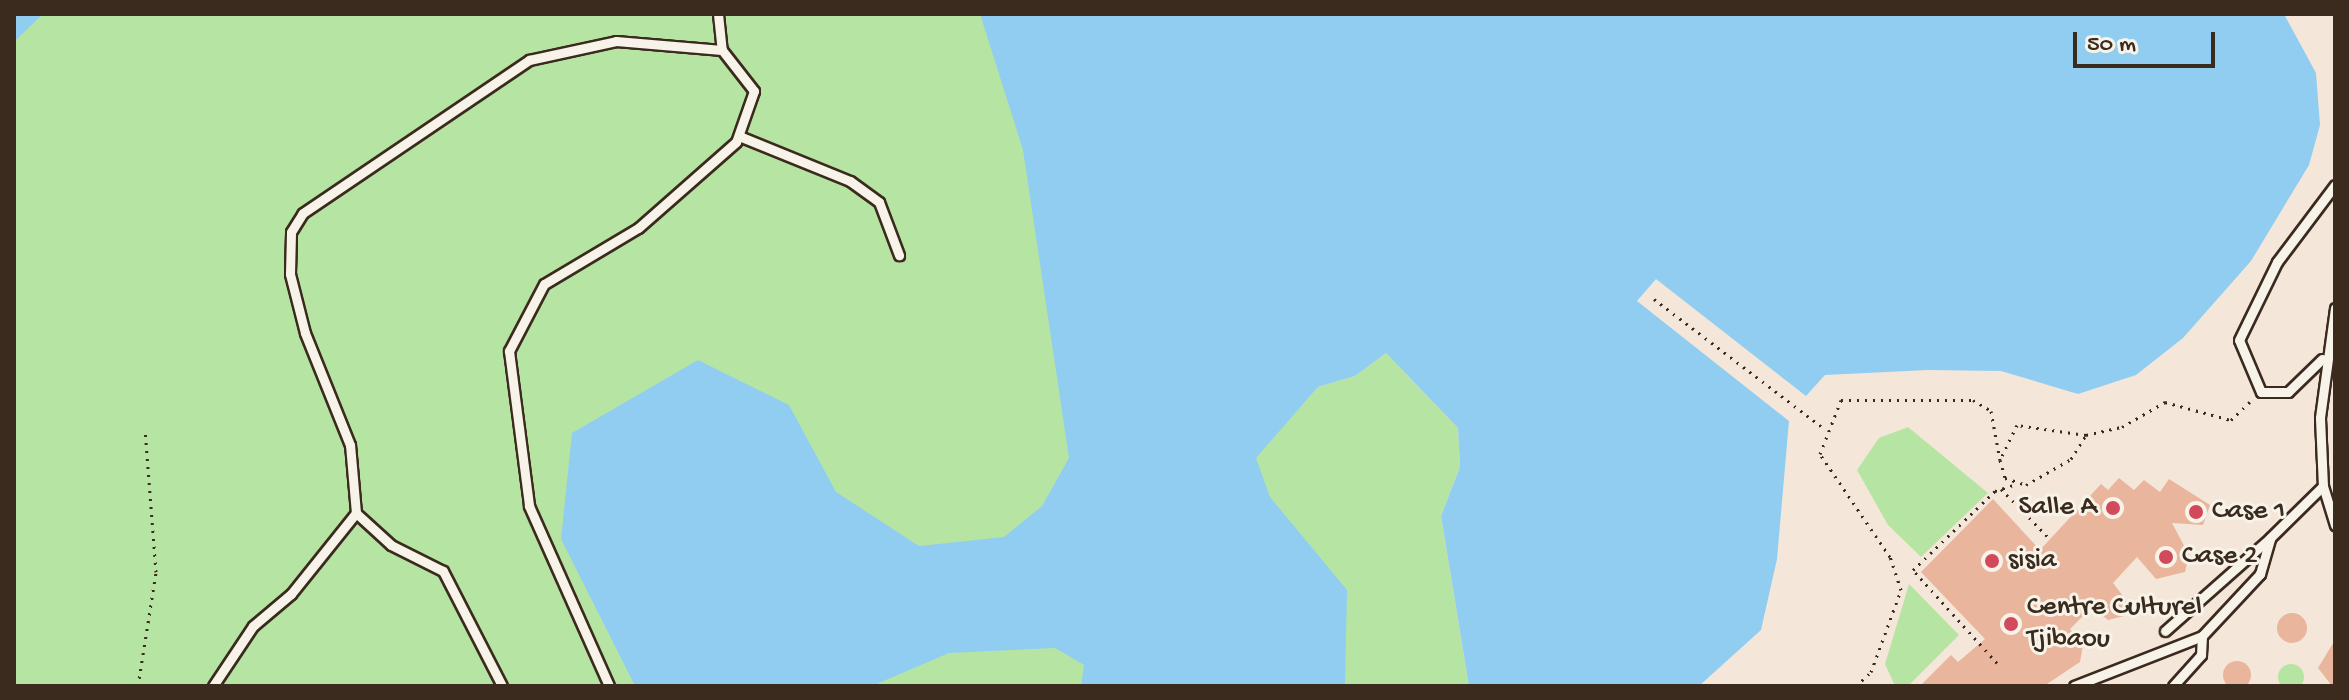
<!DOCTYPE html>
<style>
body{margin:0}
#map{position:relative;width:2349px;height:700px;overflow:hidden;background:#f4e7d9;font-family:"Gochi Hand",sans-serif}
div>[style]{position:absolute}
[style*='--x']{left:calc(var(--x)*1px);top:calc(var(--y)*1px);width:calc(var(--w)*1px);rotate:calc(var(--a)*1deg)}
.green>*{inset:0;background:#b6e5a3}
.round{border-radius:50%}
.water>*{inset:0;background:#91cdf1}
.building>*{inset:0;background:#e9b59c}
.path>*{height:3px;margin-top:-1.5px;transform-origin:0;background:repeating-linear-gradient(90deg,#3b2a1e 0 2px,transparent 0 8px)}
.roads{filter:drop-shadow(2px 0 #3b2a1e) drop-shadow(-2px 0 #3b2a1e) drop-shadow(0 2px #3b2a1e) drop-shadow(0 -2px #3b2a1e)}
.service>*{height:9px;margin:-4.5px;padding:0 4.5px;transform-origin:4.5px;border-radius:4.5px;background:#f7f3e8}
.dots>*{width:22px;height:22px;translate:-50% -50%;box-sizing:border-box;border:4px solid #f7f3e8;border-radius:50%}
span{translate:-50% -50%;white-space:nowrap;text-align:center;line-height:1.15;-webkit-text-stroke:6px #f7f3e8;paint-order:stroke}
.poi-label{font-size:28px;color:#3b2a1e}
.right{translate:-100% -50%;text-align:right}
.left{translate:0 -50%;text-align:left}
.frame{position:absolute;inset:0;border:16px solid #3b2a1e;pointer-events:none}
.scale{position:absolute;left:2073px;top:32px;width:142px;height:36px;box-sizing:border-box;border:4px solid #3b2a1e;border-top:0;padding-left:10px;font-size:24px;line-height:28px;white-space:nowrap;color:#3b2a1e;-webkit-text-stroke:6px #f7f3e8;paint-order:stroke}
</style>
<div id="map">
<div class="green">
<div style="clip-path:polygon(14px 14px,1023px 14px,1256px 457px,1318px 387px,1355px 376px,1386px 353px,1458px 428px,1460px 467px,1441px 516px,1469px 686px,14px 686px)"></div>
<div style="clip-path:polygon(1908px 427px,1988px 493px,1921px 557px,1888px 525px,1857px 470px,1879px 438px)"></div>
<div style="clip-path:polygon(1909px 584px,1959px 635px,1908px 686px,1895px 686px,1885px 664px)"></div>
<div class="round" style="left:2278px;top:664px;width:26px;height:26px"></div>
</div>
<div class="water">
<div style="clip-path:polygon(14px 14px,43px 14px,14px 42px)"></div>
<div style="clip-path:polygon(980px 14px,2284px 14px,2316px 73px,2320px 125px,2309px 165px,2251px 261px,2183px 338px,2136px 375px,2078px 394px,2001px 371px,1928px 370px,1825px 375px,1806px 396px,1656px 279px,1637px 301px,1789px 421px,1777px 559px,1761px 630px,1699px 686px,1469px 686px,1441px 516px,1460px 467px,1458px 428px,1386px 353px,1355px 376px,1318px 387px,1256px 458px,1270px 497px,1347px 590px,1345px 686px,1081px 686px,1084px 665px,1055px 648px,949px 653px,872px 686px,635px 686px,561px 539px,572px 433px,698px 360px,789px 405px,836px 492px,919px 546px,1004px 537px,1042px 506px,1069px 458px,1023px 150px)"></div>
</div>
<div class="building">
<div style="clip-path:polygon(2119px 478px,2134px 490px,2144px 480px,2160px 492px,2169px 479px,2210px 505px,2203px 525px,2172px 523px,2189px 555px,2185px 572px,2156px 579px,2137px 557px,2113px 583px,2126px 600px,2124px 616px,2108px 620px,2092px 607px,2070px 629px,2083px 645px,2080px 662px,2044px 686px,1920px 686px,1951px 655px,1958px 662px,1985px 639px,1921px 572px,1993px 499px,2040px 550px,2101px 484px,2108px 490px)"></div>
<div class="round" style="left:2277px;top:613px;width:30px;height:30px"></div>
<div style="clip-path:polygon(2335px 640px,2335px 686px,2332px 686px,2318px 668px)"></div>
<div class="round" style="left:2223px;top:661px;width:28px;height:28px"></div>
</div>
<div class="path">
<div style="--x:1654;--y:299;--w:216;--a:37.3"></div>
<div style="--x:2086;--y:435;--w:70;--a:-171.8"></div>
<div style="--x:2017;--y:425;--w:39;--a:116"></div>
<div style="--x:2000;--y:460;--w:19;--a:74"></div>
<div style="--x:2005;--y:478;--w:22;--a:18"></div>
<div style="--x:2026;--y:485;--w:52;--a:-30"></div>
<div style="--x:2071;--y:459;--w:28;--a:-58"></div>
<div style="--x:2086;--y:435;--w:37;--a:-13"></div>
<div style="--x:2122;--y:427;--w:50;--a:-30.2"></div>
<div style="--x:2165;--y:402;--w:68;--a:15.3"></div>
<div style="--x:2231;--y:420;--w:29;--a:-44"></div>
<div style="--x:2001;--y:489;--w:70;--a:45.6"></div>
<div style="--x:1997;--y:663;--w:125;--a:-132.1"></div>
<div style="--x:1913;--y:570;--w:114;--a:-43.9"></div>
<div style="--x:1995;--y:491;--w:19;--a:-18"></div>
<div style="--x:138;--y:686;--w:115;--a:-81"></div>
<div style="--x:156;--y:572;--w:142;--a:-94.4"></div>
<div style="--x:1856;--y:686;--w:21;--a:-43"></div>
<div style="--x:1871;--y:672;--w:87;--a:-69.9"></div>
<div style="--x:1901;--y:590;--w:35;--a:-108"></div>
<div style="--x:1890;--y:557;--w:125;--a:-124.2"></div>
<div style="--x:1820;--y:454;--w:58;--a:-68.7"></div>
<div style="--x:1841;--y:400;--w:132;--a:0"></div>
<div style="--x:1973;--y:400;--w:21;--a:31"></div>
<div style="--x:1991;--y:411;--w:50;--a:79.6"></div>
</div>
<div class="roads">
<div class="service">
<div style="--x:718;--y:14;--w:36;--a:84"></div>
<div style="--x:739;--y:136;--w:120;--a:22.1"></div>
<div style="--x:850;--y:181;--w:36;--a:36"></div>
<div style="--x:879;--y:202;--w:57;--a:69.3"></div>
<div style="--x:2335;--y:308;--w:111;--a:97.8"></div>
<div style="--x:2320;--y:418;--w:68;--a:87.5"></div>
<div style="--x:2323;--y:486;--w:41;--a:72.9"></div>
<div style="--x:2322;--y:359;--w:47;--a:135.9"></div>
<div style="--x:2288;--y:392;--w:27;--a:180"></div>
<div style="--x:2261;--y:392;--w:56;--a:-112.9"></div>
<div style="--x:2239;--y:340;--w:87;--a:-64"></div>
<div style="--x:2277;--y:262;--w:96;--a:-53"></div>
<div style="--x:356;--y:513;--w:47;--a:42.4"></div>
<div style="--x:391;--y:545;--w:58;--a:26.6"></div>
<div style="--x:443;--y:571;--w:129;--a:62.8"></div>
<div style="--x:2165;--y:631;--w:140;--a:-41.5"></div>
<div style="--x:213;--y:686;--w:72;--a:-56.3"></div>
<div style="--x:253;--y:626;--w:50;--a:-40.1"></div>
<div style="--x:291;--y:594;--w:104;--a:-51.3"></div>
<div style="--x:356;--y:513;--w:68;--a:-95"></div>
<div style="--x:350;--y:445;--w:121;--a:-111.9"></div>
<div style="--x:305;--y:333;--w:61;--a:-104.3"></div>
<div style="--x:290;--y:274;--w:42;--a:-88.6"></div>
<div style="--x:291;--y:232;--w:22;--a:-58"></div>
<div style="--x:303;--y:213;--w:273;--a:-34.1"></div>
<div style="--x:529;--y:60;--w:89;--a:-12.3"></div>
<div style="--x:616;--y:41;--w:106;--a:4.9"></div>
<div style="--x:722;--y:50;--w:52;--a:52"></div>
<div style="--x:754;--y:91;--w:54;--a:109.4"></div>
<div style="--x:736;--y:142;--w:130;--a:138.7"></div>
<div style="--x:638;--y:228;--w:109;--a:149.2"></div>
<div style="--x:544;--y:284;--w:76;--a:117.6"></div>
<div style="--x:509;--y:351;--w:156;--a:82.6"></div>
<div style="--x:529;--y:506;--w:197;--a:66"></div>
<div style="--x:2074;--y:686;--w:137;--a:-21.3"></div>
<div style="--x:2202;--y:636;--w:85;--a:-46.9"></div>
<div style="--x:2260;--y:574;--w:37;--a:-74"></div>
<div style="--x:2270;--y:538;--w:74;--a:-44.5"></div>
<div style="--x:2173;--y:686;--w:42;--a:-47.9"></div>
<div style="--x:2201;--y:655;--w:19;--a:-87"></div>
</div>
</div>
<div class="dots">
<div style="left:2113px;top:508px;background:#d1495b"></div>
<div style="left:2196px;top:512px;background:#d1495b"></div>
<div style="left:2166px;top:557px;background:#d1495b"></div>
<div style="left:1992px;top:561px;background:#d1495b"></div>
<div style="left:2011px;top:624px;background:#d1495b"></div>
</div>
<div class="poi-label">
<span class="right" style="left:2097px;top:508px">Salle A</span>
<span class="left" style="left:2212px;top:512px">Case 1</span>
<span class="left" style="left:2182px;top:557px">Case 2</span>
<span class="left" style="left:2008px;top:561px">sisia</span>
<span class="left" style="left:2027px;top:624px">Centre Culturel<br>Tjibaou</span>
</div>
<div class="frame"></div>
<div class="scale">50 m</div>
</div>
